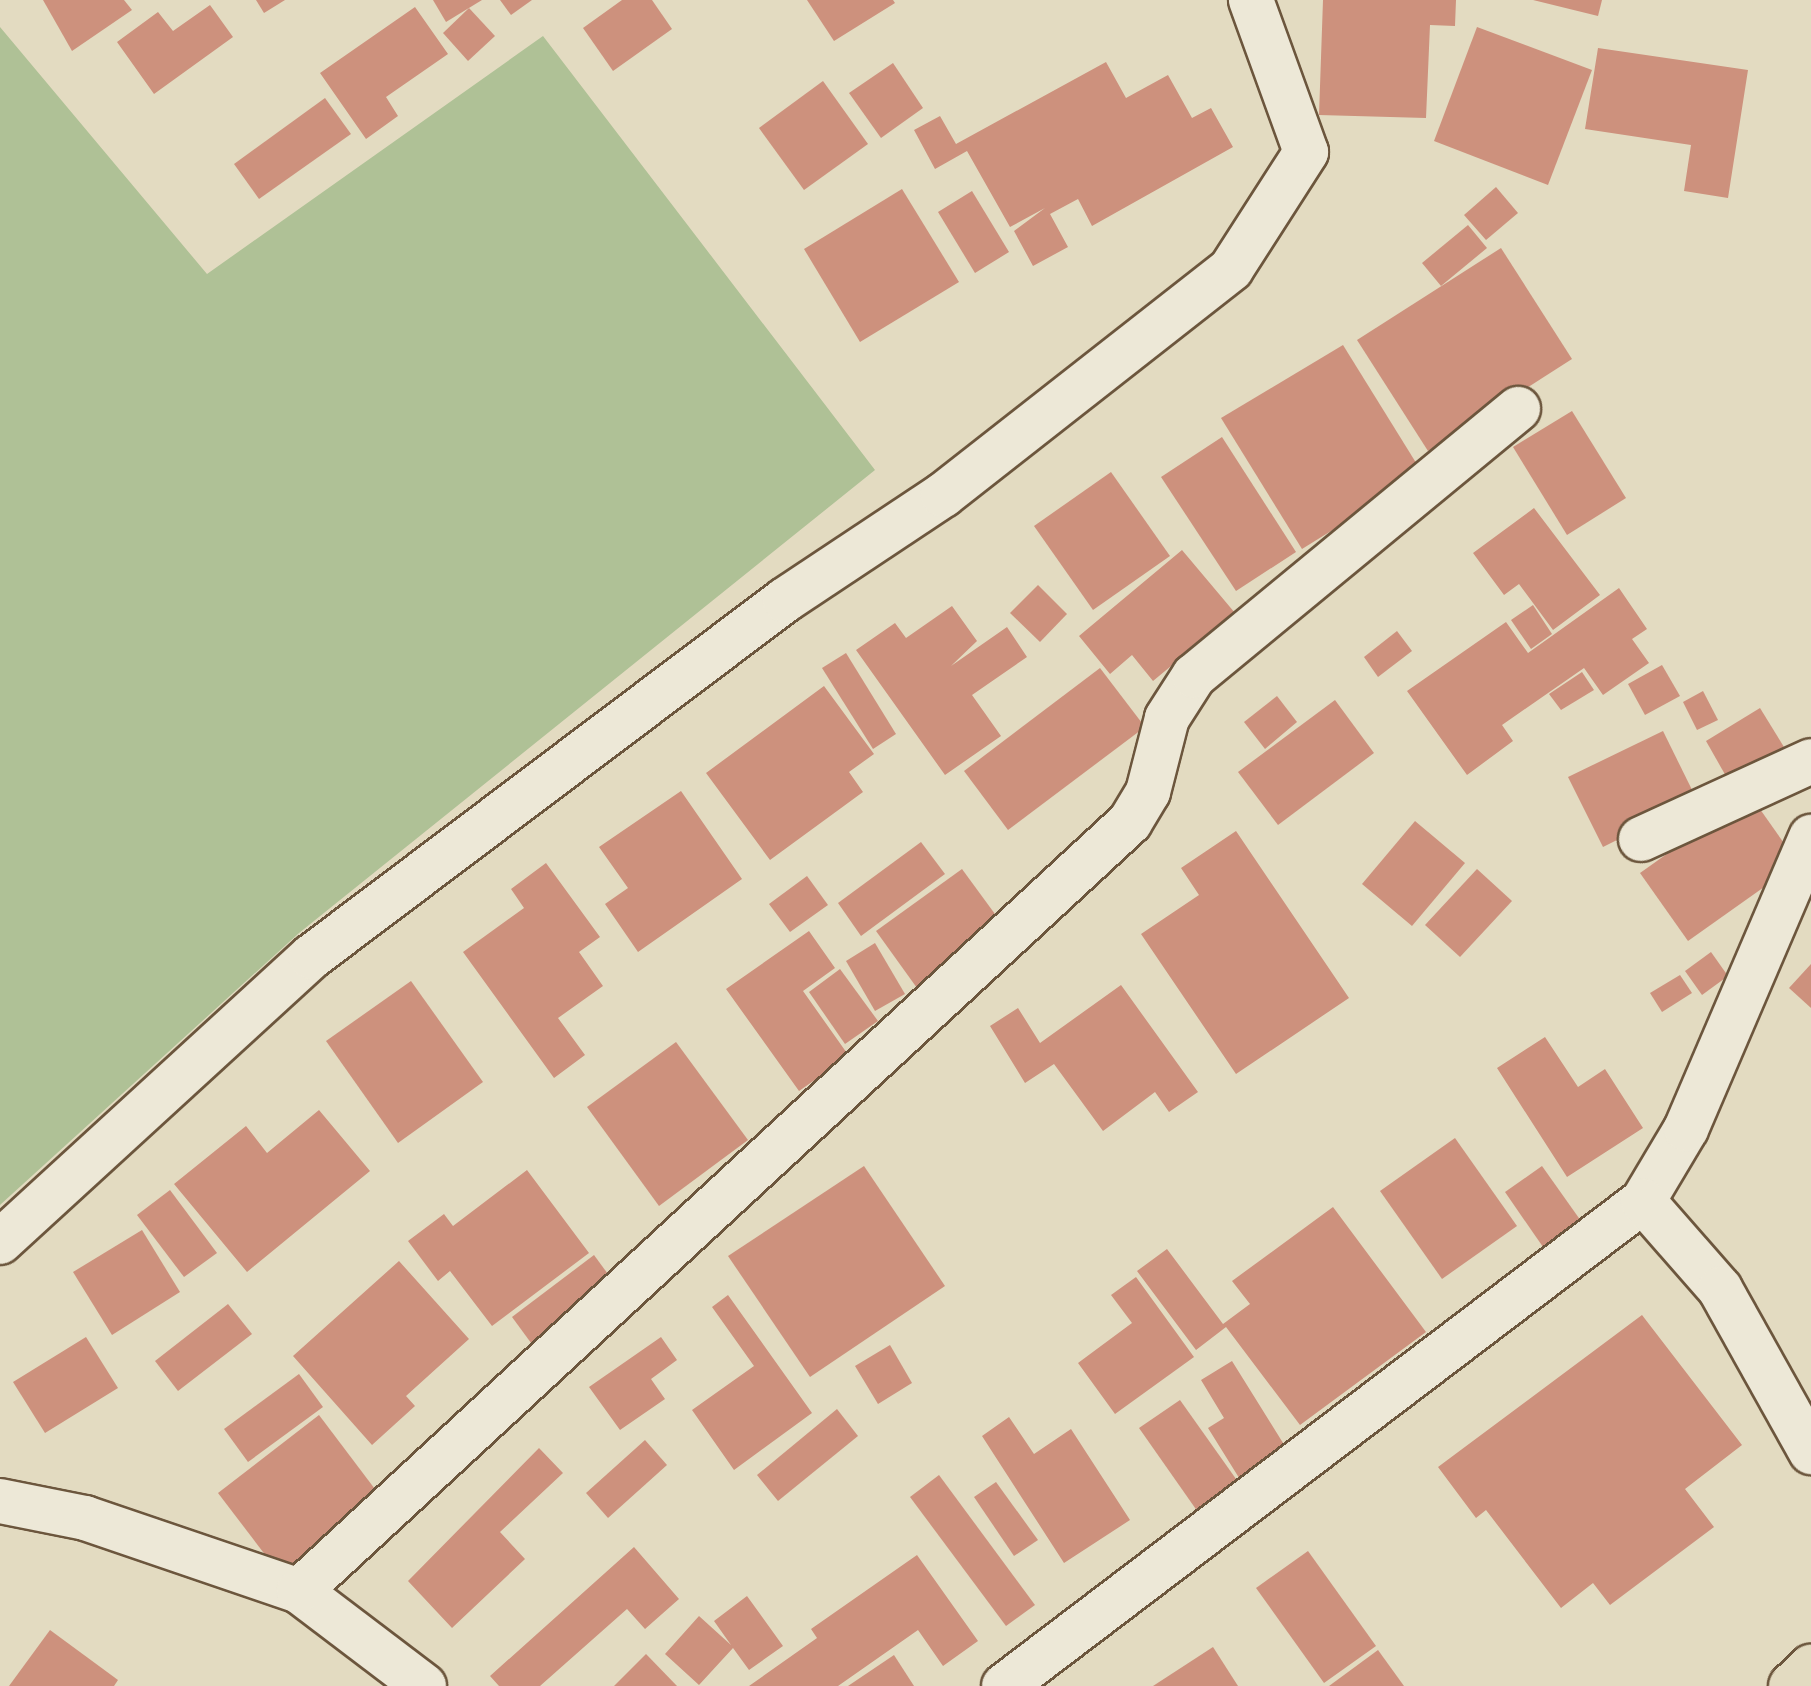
<!DOCTYPE html>
<style>
body{margin:0}
#map{position:relative;width:1811px;height:1686px;overflow:hidden;background:#e3dbc1;font-family:"Libre Bodoni",serif}
div>[style]{position:absolute}
[style*='--x']{left:calc(var(--x)*1px);top:calc(var(--y)*1px);width:calc(var(--w)*1px);rotate:calc(var(--a)*1deg)}
.green>*{inset:0;background:#afc196}
.building>*{inset:0;background:#cd917d}
.roads{filter:drop-shadow(2px 0 #6c563d) drop-shadow(-2px 0 #6c563d) drop-shadow(0 2px #6c563d) drop-shadow(0 -2px #6c563d)}
.street>*{height:44px;margin:-22px;padding:0 22px;transform-origin:22px;border-radius:22px;background:#ede8d7}
.primary>*{height:44px;margin:-22px;padding:0 22px;transform-origin:22px;border-radius:22px;background:#e3dbc1}
span{translate:-50% -50%;white-space:nowrap;text-align:center;line-height:1.15;-webkit-text-stroke:6px #ede8d7;paint-order:stroke}
</style>
<div id="map">
<div class="green">
<div style="clip-path:polygon(0 27px,207px 274px,543px 36px,875px 470px,299px 933px,0 1205px)"></div>
</div>
<div class="building">
<div style="clip-path:polygon(43px 0,124px 0,132px 10px,72px 51px)"></div>
<div style="clip-path:polygon(256px 0,285px 0,264px 13px)"></div>
<div style="clip-path:polygon(433px 0,482px 0,446px 22px)"></div>
<div style="clip-path:polygon(500px 0,532px 0,511px 15px)"></div>
<div style="clip-path:polygon(622px 0,652px 0,672px 29px,613px 71px,583px 28px)"></div>
<div style="clip-path:polygon(807px 0,893px 0,895px 3px,834px 41px)"></div>
<div style="clip-path:polygon(1323px 0,1456px 0,1455px 26px,1430px 25px,1426px 118px,1319px 115px)"></div>
<div style="clip-path:polygon(1533px 0,1602px 0,1598px 16px)"></div>
<div style="clip-path:polygon(210px 5px,233px 37px,154px 94px,117px 42px,158px 12px,173px 31px)"></div>
<div style="clip-path:polygon(415px 7px,448px 54px,386px 97px,398px 116px,366px 139px,320px 73px)"></div>
<div style="clip-path:polygon(469px 8px,495px 36px,468px 61px,443px 33px)"></div>
<div style="clip-path:polygon(1477px 27px,1592px 70px,1548px 185px,1434px 141px)"></div>
<div style="clip-path:polygon(1598px 48px,1748px 70px,1728px 198px,1684px 191px,1691px 145px,1585px 129px)"></div>
<div style="clip-path:polygon(1106px 62px,1126px 98px,1168px 75px,1192px 118px,1211px 108px,1233px 147px,1092px 226px,1078px 199px,1050px 214px,1068px 247px,1033px 266px,1014px 231px,1045px 208px,1010px 227px,967px 151px,935px 169px,914px 130px,940px 116px,956px 144px)"></div>
<div style="clip-path:polygon(893px 63px,923px 108px,881px 138px,849px 93px)"></div>
<div style="clip-path:polygon(823px 81px,868px 144px,804px 190px,759px 128px)"></div>
<div style="clip-path:polygon(325px 98px,351px 134px,259px 199px,234px 164px)"></div>
<div style="clip-path:polygon(1496px 187px,1518px 213px,1486px 240px,1464px 215px)"></div>
<div style="clip-path:polygon(902px 189px,959px 282px,860px 342px,804px 249px)"></div>
<div style="clip-path:polygon(972px 191px,1009px 252px,975px 273px,938px 212px)"></div>
<div style="clip-path:polygon(1468px 225px,1487px 248px,1441px 286px,1422px 263px)"></div>
<div style="clip-path:polygon(1501px 248px,1572px 359px,1428px 451px,1357px 340px)"></div>
<div style="clip-path:polygon(1343px 345px,1423px 474px,1302px 549px,1221px 418px)"></div>
<div style="clip-path:polygon(1572px 411px,1626px 498px,1567px 535px,1513px 447px)"></div>
<div style="clip-path:polygon(1222px 437px,1296px 552px,1236px 591px,1161px 477px)"></div>
<div style="clip-path:polygon(1111px 472px,1170px 556px,1093px 610px,1034px 526px)"></div>
<div style="clip-path:polygon(1534px 508px,1600px 595px,1553px 630px,1519px 584px,1504px 595px,1473px 553px)"></div>
<div style="clip-path:polygon(1182px 550px,1235px 613px,1153px 681px,1132px 655px,1110px 674px,1079px 636px)"></div>
<div style="clip-path:polygon(1038px 585px,1067px 614px,1040px 642px,1010px 613px)"></div>
<div style="clip-path:polygon(1619px 588px,1647px 629px,1632px 639px,1649px 663px,1603px 695px,1584px 668px,1502px 725px,1513px 741px,1467px 775px,1407px 691px,1506px 622px,1528px 653px)"></div>
<div style="clip-path:polygon(1533px 605px,1552px 634px,1531px 649px,1511px 620px)"></div>
<div style="clip-path:polygon(952px 606px,977px 641px,951px 666px,1007px 627px,1027px 657px,972px 695px,1001px 736px,945px 775px,856px 650px,895px 623px,906px 638px)"></div>
<div style="clip-path:polygon(1397px 631px,1412px 651px,1378px 677px,1364px 657px)"></div>
<div style="clip-path:polygon(846px 653px,896px 734px,873px 749px,822px 668px)"></div>
<div style="clip-path:polygon(1662px 665px,1680px 696px,1645px 715px,1628px 684px)"></div>
<div style="clip-path:polygon(1100px 668px,1145px 727px,1008px 830px,964px 771px)"></div>
<div style="clip-path:polygon(1582px 672px,1594px 690px,1561px 710px,1549px 694px)"></div>
<div style="clip-path:polygon(824px 686px,874px 754px,849px 772px,863px 792px,770px 860px,706px 773px)"></div>
<div style="clip-path:polygon(1703px 691px,1718px 720px,1697px 730px,1683px 702px)"></div>
<div style="clip-path:polygon(1277px 696px,1297px 722px,1265px 749px,1244px 722px)"></div>
<div style="clip-path:polygon(1335px 700px,1374px 753px,1278px 825px,1238px 772px)"></div>
<div style="clip-path:polygon(1760px 708px,1787px 752px,1731px 785px,1706px 741px)"></div>
<div style="clip-path:polygon(1663px 731px,1697px 800px,1603px 847px,1568px 777px)"></div>
<div style="clip-path:polygon(681px 791px,742px 879px,638px 952px,605px 904px,628px 888px,599px 847px)"></div>
<div style="clip-path:polygon(1750px 795px,1798px 863px,1688px 941px,1640px 873px)"></div>
<div style="clip-path:polygon(1415px 821px,1465px 863px,1412px 926px,1362px 884px)"></div>
<div style="clip-path:polygon(1236px 831px,1349px 998px,1236px 1074px,1141px 934px,1199px 895px,1181px 868px)"></div>
<div style="clip-path:polygon(921px 842px,945px 874px,861px 936px,838px 903px)"></div>
<div style="clip-path:polygon(546px 863px,600px 937px,579px 952px,603px 986px,558px 1018px,585px 1055px,554px 1078px,463px 952px,524px 908px,511px 889px)"></div>
<div style="clip-path:polygon(962px 869px,1003px 925px,917px 988px,876px 931px)"></div>
<div style="clip-path:polygon(1477px 869px,1512px 901px,1460px 957px,1425px 925px)"></div>
<div style="clip-path:polygon(807px 876px,828px 905px,790px 932px,769px 904px)"></div>
<div style="clip-path:polygon(809px 931px,835px 968px,803px 991px,849px 1056px,799px 1091px,726px 989px)"></div>
<div style="clip-path:polygon(875px 943px,905px 994px,875px 1011px,846px 961px)"></div>
<div style="clip-path:polygon(1711px 952px,1728px 976px,1702px 995px,1685px 971px)"></div>
<div style="clip-path:polygon(1811px 964px,1811px 1008px,1789px 988px)"></div>
<div style="clip-path:polygon(840px 969px,878px 1021px,845px 1044px,809px 992px)"></div>
<div style="clip-path:polygon(1680px 975px,1692px 993px,1662px 1012px,1650px 993px)"></div>
<div style="clip-path:polygon(411px 981px,483px 1082px,398px 1143px,326px 1041px)"></div>
<div style="clip-path:polygon(1121px 985px,1198px 1092px,1169px 1112px,1155px 1092px,1103px 1131px,1054px 1064px,1025px 1083px,990px 1026px,1018px 1008px,1040px 1043px)"></div>
<div style="clip-path:polygon(1545px 1037px,1578px 1087px,1605px 1069px,1643px 1128px,1567px 1177px,1497px 1068px)"></div>
<div style="clip-path:polygon(676px 1042px,748px 1140px,659px 1206px,587px 1107px)"></div>
<div style="clip-path:polygon(319px 1110px,370px 1171px,247px 1272px,174px 1184px,246px 1126px,267px 1153px)"></div>
<div style="clip-path:polygon(1455px 1138px,1517px 1226px,1442px 1279px,1380px 1191px)"></div>
<div style="clip-path:polygon(864px 1166px,945px 1286px,810px 1377px,728px 1256px)"></div>
<div style="clip-path:polygon(1542px 1166px,1581px 1221px,1543px 1247px,1505px 1192px)"></div>
<div style="clip-path:polygon(527px 1170px,589px 1253px,492px 1326px,450px 1271px,438px 1281px,408px 1241px,444px 1214px,453px 1226px)"></div>
<div style="clip-path:polygon(170px 1190px,217px 1253px,184px 1277px,137px 1215px)"></div>
<div style="clip-path:polygon(1333px 1207px,1426px 1332px,1300px 1425px,1226px 1327px,1196px 1350px,1137px 1271px,1167px 1249px,1223px 1324px,1250px 1304px,1232px 1281px)"></div>
<div style="clip-path:polygon(142px 1230px,180px 1292px,112px 1335px,73px 1272px)"></div>
<div style="clip-path:polygon(594px 1255px,616px 1285px,534px 1347px,512px 1317px)"></div>
<div style="clip-path:polygon(399px 1261px,469px 1339px,406px 1396px,415px 1406px,372px 1445px,293px 1356px)"></div>
<div style="clip-path:polygon(1136px 1277px,1194px 1357px,1115px 1414px,1078px 1363px,1132px 1323px,1111px 1295px)"></div>
<div style="clip-path:polygon(728px 1295px,812px 1413px,734px 1470px,692px 1410px,754px 1366px,712px 1307px)"></div>
<div style="clip-path:polygon(228px 1304px,252px 1334px,178px 1391px,155px 1361px)"></div>
<div style="clip-path:polygon(1642px 1315px,1742px 1445px,1685px 1489px,1714px 1527px,1610px 1605px,1593px 1583px,1561px 1608px,1486px 1510px,1476px 1518px,1438px 1467px)"></div>
<div style="clip-path:polygon(86px 1337px,118px 1388px,45px 1433px,13px 1382px)"></div>
<div style="clip-path:polygon(661px 1337px,677px 1360px,651px 1379px,665px 1399px,620px 1430px,589px 1387px)"></div>
<div style="clip-path:polygon(890px 1345px,912px 1383px,878px 1404px,855px 1366px)"></div>
<div style="clip-path:polygon(1232px 1361px,1288px 1451px,1241px 1481px,1208px 1428px,1224px 1418px,1201px 1380px)"></div>
<div style="clip-path:polygon(299px 1374px,323px 1407px,248px 1462px,224px 1429px)"></div>
<div style="clip-path:polygon(1180px 1400px,1241px 1486px,1200px 1515px,1139px 1428px)"></div>
<div style="clip-path:polygon(837px 1409px,858px 1436px,778px 1501px,757px 1475px)"></div>
<div style="clip-path:polygon(319px 1415px,390px 1509px,289px 1586px,218px 1493px)"></div>
<div style="clip-path:polygon(1009px 1417px,1034px 1454px,1071px 1429px,1130px 1520px,1064px 1563px,982px 1436px)"></div>
<div style="clip-path:polygon(645px 1440px,667px 1465px,608px 1518px,586px 1493px)"></div>
<div style="clip-path:polygon(539px 1448px,563px 1473px,500px 1532px,525px 1559px,452px 1628px,408px 1581px)"></div>
<div style="clip-path:polygon(939px 1475px,1035px 1605px,1006px 1626px,910px 1497px)"></div>
<div style="clip-path:polygon(996px 1482px,1038px 1540px,1014px 1556px,974px 1497px)"></div>
<div style="clip-path:polygon(634px 1547px,679px 1599px,645px 1629px,627px 1609px,540px 1686px,499px 1686px,490px 1676px)"></div>
<div style="clip-path:polygon(1308px 1551px,1376px 1646px,1324px 1683px,1256px 1588px)"></div>
<div style="clip-path:polygon(917px 1555px,978px 1641px,943px 1666px,918px 1630px,838px 1686px,749px 1686px,817px 1638px,811px 1629px)"></div>
<div style="clip-path:polygon(747px 1596px,783px 1646px,749px 1670px,733px 1648px,699px 1685px,665px 1654px,699px 1616px,731px 1645px,714px 1621px)"></div>
<div style="clip-path:polygon(50px 1630px,118px 1680px,114px 1686px,9px 1686px)"></div>
<div style="clip-path:polygon(1213px 1647px,1238px 1686px,1153px 1686px)"></div>
<div style="clip-path:polygon(1378px 1650px,1404px 1686px,1329px 1686px)"></div>
<div style="clip-path:polygon(646px 1654px,677px 1686px,614px 1686px)"></div>
<div style="clip-path:polygon(894px 1655px,914px 1686px,848px 1686px)"></div>
</div>
<div class="roads">
<div class="street">
<div style="--x:1641;--y:839;--w:187;--a:-24.6"></div>
<div style="--x:1643;--y:1201;--w:84;--a:-59.2"></div>
<div style="--x:1686;--y:1129;--w:318;--a:-66.8"></div>
<div style="--x:0;--y:1242;--w:422;--a:-42.5"></div>
<div style="--x:311;--y:957;--w:593;--a:-36.99"></div>
<div style="--x:785;--y:600;--w:190;--a:-33.6"></div>
<div style="--x:943;--y:495;--w:366;--a:-38.1"></div>
<div style="--x:1231;--y:269;--w:139;--a:-57.3"></div>
<div style="--x:1306;--y:152;--w:162;--a:-109.9"></div>
<div style="--x:0;--y:1501;--w:87;--a:11.3"></div>
<div style="--x:85;--y:1518;--w:226;--a:18.8"></div>
<div style="--x:299;--y:1591;--w:157;--a:37.2"></div>
<div style="--x:299;--y:1591;--w:1132;--a:-42.78"></div>
<div style="--x:1130;--y:822;--w:35;--a:-59"></div>
<div style="--x:1148;--y:792;--w:76;--a:-75.6"></div>
<div style="--x:1167;--y:718;--w:50;--a:-57.3"></div>
<div style="--x:1194;--y:676;--w:420;--a:-39.5"></div>
<div style="--x:1004;--y:1686;--w:802;--a:-37.2"></div>
<div style="--x:1643;--y:1201;--w:117;--a:48.8"></div>
<div style="--x:1720;--y:1289;--w:187;--a:60.8"></div>
</div>
<div class="primary">
<div style="--x:1791;--y:1686;--w:28;--a:-44"></div>
</div>
</div>
</div>
